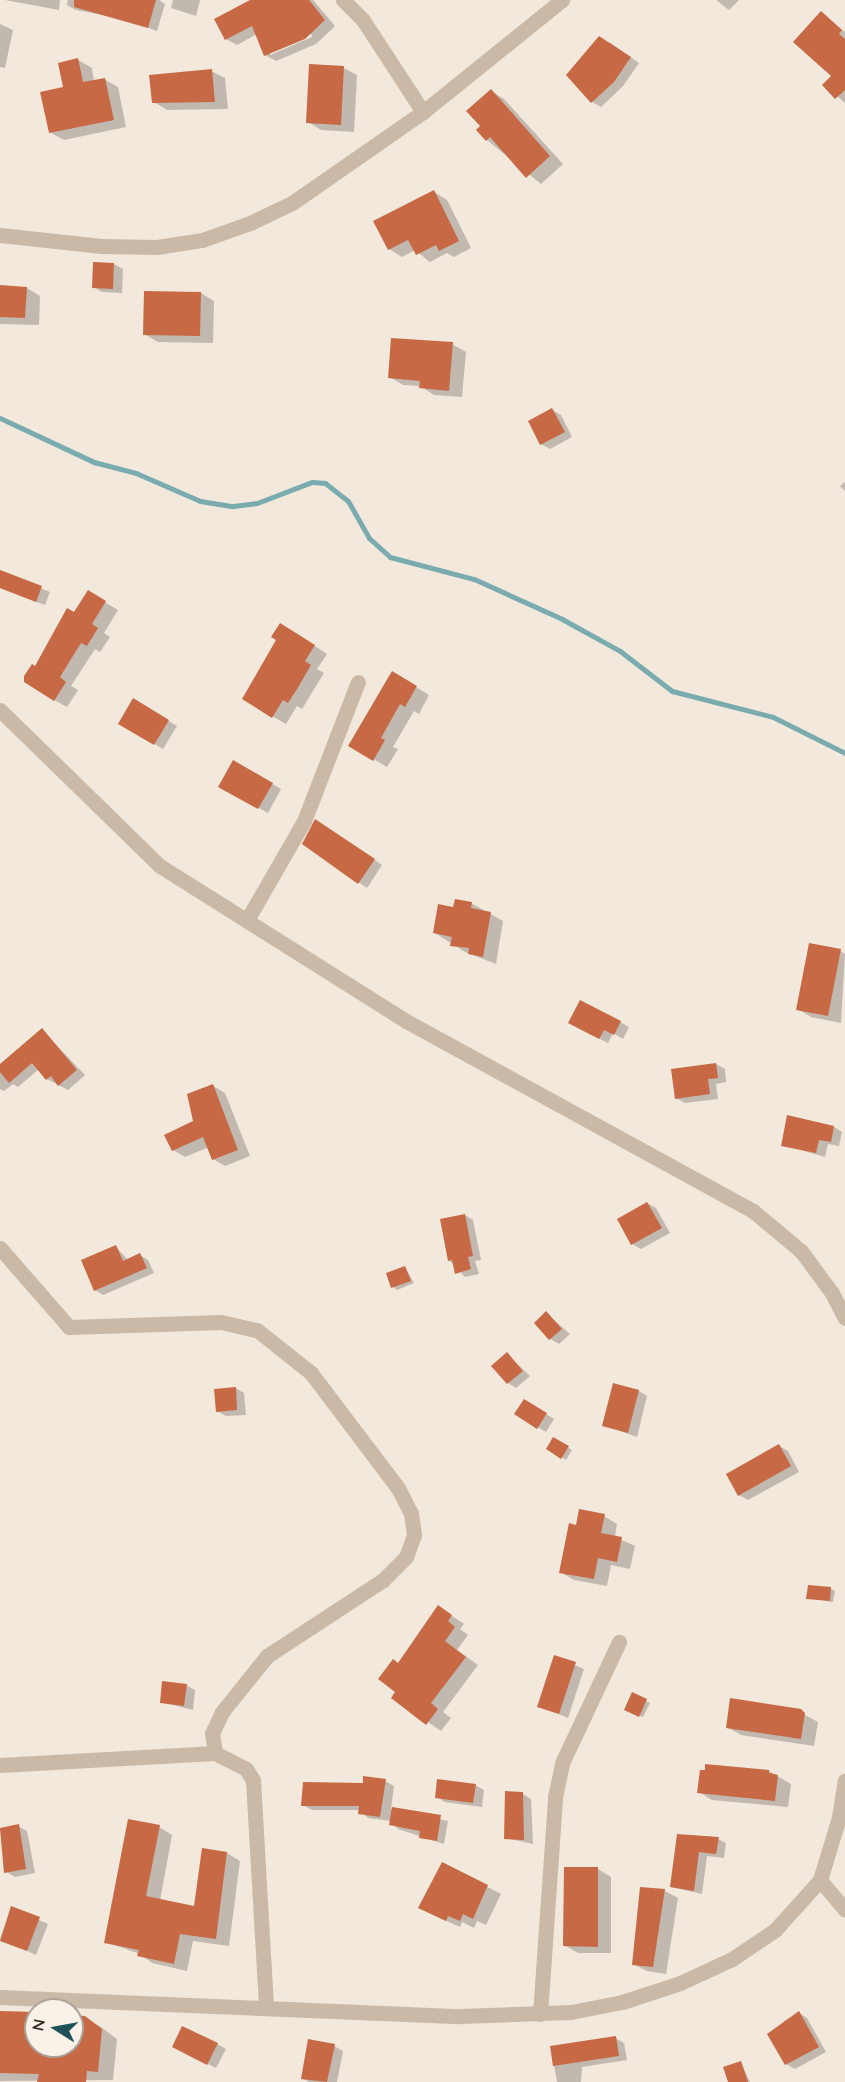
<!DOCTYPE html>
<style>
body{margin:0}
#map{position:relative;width:845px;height:2082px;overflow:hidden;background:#f2e8db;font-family:Quicksand,sans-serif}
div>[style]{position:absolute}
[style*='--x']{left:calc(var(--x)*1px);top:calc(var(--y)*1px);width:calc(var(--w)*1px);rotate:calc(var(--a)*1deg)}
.shadow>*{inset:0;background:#0003}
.stream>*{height:5px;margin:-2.5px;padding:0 2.5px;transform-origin:2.5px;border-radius:2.5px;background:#7aabaf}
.building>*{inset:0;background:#c76945}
.minor>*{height:15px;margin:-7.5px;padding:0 7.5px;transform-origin:7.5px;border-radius:7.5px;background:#cab9a7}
span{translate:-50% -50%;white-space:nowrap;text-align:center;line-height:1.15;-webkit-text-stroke:6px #faf2e8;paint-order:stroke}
.north{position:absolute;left:24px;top:1998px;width:60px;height:60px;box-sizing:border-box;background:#faf2e8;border:2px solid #aca39b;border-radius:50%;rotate:281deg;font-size:16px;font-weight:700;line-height:24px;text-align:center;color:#372d28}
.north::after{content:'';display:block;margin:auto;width:21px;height:27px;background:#1d5259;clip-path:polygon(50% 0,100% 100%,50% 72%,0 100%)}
</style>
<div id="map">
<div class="shadow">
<div style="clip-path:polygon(5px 0,60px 0,59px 10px)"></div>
<div style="clip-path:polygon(68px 0,159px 0,165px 4px,157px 31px,123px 19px,76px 10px,67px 5px)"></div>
<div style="clip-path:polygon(173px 0,200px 0,196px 16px,171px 8px)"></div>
<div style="clip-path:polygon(evenodd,253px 0,313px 0,335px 26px,316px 44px,276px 61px,265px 55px,257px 34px,237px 45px,226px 39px,253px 0,311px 34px,312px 37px,270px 55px,270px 51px,311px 34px)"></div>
<div style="clip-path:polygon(716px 0,739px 0,729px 10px)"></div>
<div style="clip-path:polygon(821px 13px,845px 32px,845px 103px,824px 85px,833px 76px)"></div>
<div style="clip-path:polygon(0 24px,13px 30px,5px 68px,0 67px)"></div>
<div style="clip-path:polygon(609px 42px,639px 63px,623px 86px,601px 107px,592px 102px)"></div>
<div style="clip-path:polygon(78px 60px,92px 68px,94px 81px,104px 79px,118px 87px,126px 127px,64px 140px,51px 133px)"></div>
<div style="clip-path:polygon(344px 68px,357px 75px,354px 132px,321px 130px,308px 122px)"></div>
<div style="clip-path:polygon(211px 71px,225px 78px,228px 109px,167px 110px,154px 102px)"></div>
<div style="clip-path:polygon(491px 91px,504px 99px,563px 164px,541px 184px,487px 140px,482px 126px)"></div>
<div style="clip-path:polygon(434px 192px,447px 200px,471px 248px,454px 257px,447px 253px,430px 262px,415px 250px,402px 257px,389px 249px)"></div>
<div style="clip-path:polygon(95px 264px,114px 264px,123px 269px,122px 293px,102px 292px,94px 287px)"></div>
<div style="clip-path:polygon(0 287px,27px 288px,40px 296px,39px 325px,0 324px)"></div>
<div style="clip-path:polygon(201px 293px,214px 301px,213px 343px,158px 342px,144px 334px)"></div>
<div style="clip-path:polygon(452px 344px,466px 352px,462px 397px,434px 395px,420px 386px,403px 385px,390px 377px)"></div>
<div style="clip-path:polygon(552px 410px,561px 415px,572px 437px,550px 449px,541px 444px)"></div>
<div style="clip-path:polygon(845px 482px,845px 491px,840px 486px)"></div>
<div style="clip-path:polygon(0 571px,50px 592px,45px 605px,0 588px)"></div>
<div style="clip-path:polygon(88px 592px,118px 610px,104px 633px,110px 637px,100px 652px,95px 649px,71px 686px,78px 690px,67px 707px,54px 700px,36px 668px)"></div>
<div style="clip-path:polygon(294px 632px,327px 654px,317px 669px,324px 673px,302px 709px,297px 706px,286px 724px,272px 716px)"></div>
<div style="clip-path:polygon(393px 673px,429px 695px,419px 714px,414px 711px,393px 747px,398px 749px,387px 767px,351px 746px)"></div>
<div style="clip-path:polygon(134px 700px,177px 726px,163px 749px,120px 723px)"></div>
<div style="clip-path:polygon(234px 762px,281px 789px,268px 813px,220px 786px)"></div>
<div style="clip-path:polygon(324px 826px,382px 865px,367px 888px,304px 844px)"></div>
<div style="clip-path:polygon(471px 903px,503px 921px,496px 964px,465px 952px,435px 933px,454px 909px)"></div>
<div style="clip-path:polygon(840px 951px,845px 954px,841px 1023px,811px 1017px,798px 1009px)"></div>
<div style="clip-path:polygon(620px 1022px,629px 1027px,623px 1039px,613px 1033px,608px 1043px,578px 1028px)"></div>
<div style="clip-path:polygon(42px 1030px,85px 1075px,68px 1090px,47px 1079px,39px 1069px,18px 1087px,13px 1084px,4px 1091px,0 1089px,0 1066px)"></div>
<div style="clip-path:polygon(716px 1064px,725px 1069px,726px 1082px,716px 1084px,718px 1099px,685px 1103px,676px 1098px)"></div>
<div style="clip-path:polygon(213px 1086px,225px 1093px,250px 1156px,225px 1166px,213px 1159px,209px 1147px,185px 1157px,173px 1150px,195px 1122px)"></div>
<div style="clip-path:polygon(834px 1127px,842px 1132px,839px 1146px,828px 1144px,825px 1157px,783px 1145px)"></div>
<div style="clip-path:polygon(647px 1203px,656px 1208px,670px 1233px,641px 1249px,632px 1244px)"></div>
<div style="clip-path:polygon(465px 1215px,473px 1220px,481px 1260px,475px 1261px,479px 1274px,465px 1277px,449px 1260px)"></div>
<div style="clip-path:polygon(116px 1247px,128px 1260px,140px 1255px,148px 1260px,154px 1273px,103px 1295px,95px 1290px)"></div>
<div style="clip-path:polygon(405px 1267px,414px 1283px,397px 1290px,393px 1287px)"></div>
<div style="clip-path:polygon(546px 1313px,570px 1334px,559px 1344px,550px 1339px)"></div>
<div style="clip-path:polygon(507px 1354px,530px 1376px,516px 1388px,508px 1383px)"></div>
<div style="clip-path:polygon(235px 1388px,244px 1393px,246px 1415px,226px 1416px,217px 1411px)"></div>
<div style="clip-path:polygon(639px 1391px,647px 1396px,637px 1437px,604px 1425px)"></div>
<div style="clip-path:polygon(525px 1401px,554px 1419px,546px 1432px,516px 1414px)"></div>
<div style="clip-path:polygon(554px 1439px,572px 1450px,566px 1460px,548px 1449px)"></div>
<div style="clip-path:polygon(779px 1446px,788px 1451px,799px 1472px,748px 1500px,739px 1495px)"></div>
<div style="clip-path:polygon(604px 1516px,617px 1524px,615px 1537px,635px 1546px,630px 1569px,611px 1565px,607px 1586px,574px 1580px,560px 1572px,577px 1526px)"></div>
<div style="clip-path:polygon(831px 1589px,835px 1591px,833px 1602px,808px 1598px)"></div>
<div style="clip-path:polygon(439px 1607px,464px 1624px,460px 1629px,468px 1635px,457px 1650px,478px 1665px,443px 1712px,451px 1718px,441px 1731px,393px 1698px,398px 1691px,399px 1664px)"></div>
<div style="clip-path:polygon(555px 1657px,584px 1669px,568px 1718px,539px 1706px)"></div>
<div style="clip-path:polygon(186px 1685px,195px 1690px,193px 1710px,161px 1702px)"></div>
<div style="clip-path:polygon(633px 1694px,650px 1703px,643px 1717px,629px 1711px)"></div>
<div style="clip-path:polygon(805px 1715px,818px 1722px,814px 1746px,741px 1735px,727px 1727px)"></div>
<div style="clip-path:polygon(769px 1771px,791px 1784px,788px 1807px,712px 1800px,699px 1792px)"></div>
<div style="clip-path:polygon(385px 1781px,394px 1786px,391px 1809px,448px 1821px,444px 1844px,398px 1829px,391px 1821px,368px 1818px,360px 1810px,312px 1810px,303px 1805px)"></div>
<div style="clip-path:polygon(475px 1785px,484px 1790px,482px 1807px,445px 1802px,437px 1797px)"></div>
<div style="clip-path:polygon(523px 1794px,531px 1799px,533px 1844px,506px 1838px)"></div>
<div style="clip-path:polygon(18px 1826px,27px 1831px,35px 1873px,15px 1877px,6px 1872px,0 1829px)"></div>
<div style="clip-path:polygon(159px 1827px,172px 1835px,160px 1901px,196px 1908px,204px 1850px,227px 1853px,240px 1861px,229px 1946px,193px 1941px,187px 1971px,152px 1963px,140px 1954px,106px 1942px)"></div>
<div style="clip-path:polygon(678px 1835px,718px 1839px,726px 1843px,724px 1858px,707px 1856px,702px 1894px,671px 1887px)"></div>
<div style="clip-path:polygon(443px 1864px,501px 1894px,486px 1925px,477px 1921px,474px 1928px,462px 1922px,460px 1927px,433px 1915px)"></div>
<div style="clip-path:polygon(598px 1869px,611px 1877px,611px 1953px,578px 1953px,564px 1945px)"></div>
<div style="clip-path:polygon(641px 1888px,665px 1891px,678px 1898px,666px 1974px,647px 1971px,633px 1964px)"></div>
<div style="clip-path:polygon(12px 1908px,48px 1924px,36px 1955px,0 1939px)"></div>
<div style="clip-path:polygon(0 2013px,36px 2015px,36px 2046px,72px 2046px,72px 2017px,85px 2018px,101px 2027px,117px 2039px,113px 2080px,0 2081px)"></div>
<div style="clip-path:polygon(799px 2013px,807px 2018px,826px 2052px,795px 2069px,786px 2064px,784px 2021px)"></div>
<div style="clip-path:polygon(615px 2038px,624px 2043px,627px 2060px,582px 2067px,581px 2082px,557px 2082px,551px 2048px)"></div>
<div style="clip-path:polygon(217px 2044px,226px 2049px,216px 2068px,182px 2051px)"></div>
<div style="clip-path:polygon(334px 2046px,343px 2051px,337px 2082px,309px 2082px,302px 2078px)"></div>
<div style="clip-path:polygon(741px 2063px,750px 2082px,730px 2082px)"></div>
</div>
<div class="stream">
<div style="--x:0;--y:418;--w:104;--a:25.1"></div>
<div style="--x:94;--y:462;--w:43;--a:14.7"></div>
<div style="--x:136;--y:473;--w:70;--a:23.6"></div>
<div style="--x:200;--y:501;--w:33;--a:9"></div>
<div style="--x:233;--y:506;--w:24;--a:-7"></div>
<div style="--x:257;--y:503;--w:59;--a:-20.9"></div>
<div style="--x:312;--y:482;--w:13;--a:4"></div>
<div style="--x:325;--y:483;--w:29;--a:38"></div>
<div style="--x:348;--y:501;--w:43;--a:60.4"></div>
<div style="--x:369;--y:538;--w:28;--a:42"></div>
<div style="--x:390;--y:557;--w:87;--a:14.7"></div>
<div style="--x:474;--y:579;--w:97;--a:24.4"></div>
<div style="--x:562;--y:619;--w:66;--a:28.9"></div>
<div style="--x:620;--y:651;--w:66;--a:37.6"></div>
<div style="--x:672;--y:691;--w:104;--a:14.4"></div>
<div style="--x:773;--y:717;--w:80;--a:26.6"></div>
</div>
<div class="building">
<div style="clip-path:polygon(74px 0,156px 0,148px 28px,74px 7px)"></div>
<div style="clip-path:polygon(250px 0,309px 0,325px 20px,305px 39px,264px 56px,252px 26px,225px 40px,214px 19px)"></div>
<div style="clip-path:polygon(821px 11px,842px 30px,839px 34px,845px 39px,845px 90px,835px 99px,822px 85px,831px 76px,793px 42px)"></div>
<div style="clip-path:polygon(599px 36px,631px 57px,614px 82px,591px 103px,566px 75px)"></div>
<div style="clip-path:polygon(78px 58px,83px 82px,105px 78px,114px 120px,49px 133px,40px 92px,63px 87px,58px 63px)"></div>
<div style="clip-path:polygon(309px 64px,344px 66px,341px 125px,306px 123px)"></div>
<div style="clip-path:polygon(212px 69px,215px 102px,152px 103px,149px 75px)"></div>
<div style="clip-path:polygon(491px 89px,550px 156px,526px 178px,490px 137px,486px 141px,476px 130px,480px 126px,466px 111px)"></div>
<div style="clip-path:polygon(434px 190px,459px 241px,439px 251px,436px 245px,416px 255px,408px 240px,388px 250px,373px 221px)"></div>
<div style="clip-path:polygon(93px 262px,114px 263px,113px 289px,92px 288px)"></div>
<div style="clip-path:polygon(0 285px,27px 287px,25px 318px,0 317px)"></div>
<div style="clip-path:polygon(144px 291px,201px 292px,200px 336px,143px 335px)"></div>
<div style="clip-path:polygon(391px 338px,453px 342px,449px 391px,419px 388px,420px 381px,388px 378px)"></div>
<div style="clip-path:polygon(552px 408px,565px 432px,540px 445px,528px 421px)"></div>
<div style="clip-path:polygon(0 570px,42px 586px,36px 602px,0 588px)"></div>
<div style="clip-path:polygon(88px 590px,106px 601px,92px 624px,98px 628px,87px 646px,81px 643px,60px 677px,66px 682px,54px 701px,24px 682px,24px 676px,32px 664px,35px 666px,67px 608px,74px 612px)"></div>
<div style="clip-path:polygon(280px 623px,315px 645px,305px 661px,311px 665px,297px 689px,288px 703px,283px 700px,272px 718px,242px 699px,276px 640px,271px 637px)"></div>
<div style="clip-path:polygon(392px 671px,417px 686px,405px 707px,400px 704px,381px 738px,385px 740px,373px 761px,348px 746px)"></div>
<div style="clip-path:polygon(133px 698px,169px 720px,154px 745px,118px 724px)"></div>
<div style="clip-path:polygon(233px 760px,273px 783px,258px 809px,218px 787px)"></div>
<div style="clip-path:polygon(315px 819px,375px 859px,358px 884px,302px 844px)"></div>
<div style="clip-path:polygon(455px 899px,472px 902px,471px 908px,491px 912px,483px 957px,468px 954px,469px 948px,450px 946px,452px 937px,433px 933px,438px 904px,453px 907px)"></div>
<div style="clip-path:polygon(809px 943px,841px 949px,828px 1016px,796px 1010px)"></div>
<div style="clip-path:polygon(580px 1000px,621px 1021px,614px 1035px,604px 1030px,599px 1039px,568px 1023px)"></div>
<div style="clip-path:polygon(42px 1028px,77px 1070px,58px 1086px,51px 1076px,46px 1080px,32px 1063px,9px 1083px,0 1072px,0 1064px)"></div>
<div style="clip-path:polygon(716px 1063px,718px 1078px,708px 1079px,710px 1094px,675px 1099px,671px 1069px)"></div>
<div style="clip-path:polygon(213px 1084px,238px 1150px,212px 1160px,203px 1137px,172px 1151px,164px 1135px,193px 1121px,187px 1094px)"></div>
<div style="clip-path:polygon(787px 1115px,834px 1126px,831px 1142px,819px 1140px,816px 1153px,781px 1146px)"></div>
<div style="clip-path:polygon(647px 1202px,662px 1228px,631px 1245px,617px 1219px)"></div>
<div style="clip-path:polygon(465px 1214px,473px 1256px,468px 1257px,471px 1269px,455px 1274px,452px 1260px,448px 1261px,440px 1219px)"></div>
<div style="clip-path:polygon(116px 1245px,123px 1261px,140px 1253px,147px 1268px,94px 1291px,81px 1260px)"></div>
<div style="clip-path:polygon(405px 1266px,411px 1281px,391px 1288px,386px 1273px)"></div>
<div style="clip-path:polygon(546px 1311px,562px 1329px,549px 1340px,534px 1323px)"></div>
<div style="clip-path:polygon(507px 1352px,523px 1371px,507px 1384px,491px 1366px)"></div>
<div style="clip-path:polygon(613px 1383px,639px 1390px,628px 1433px,602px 1426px)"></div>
<div style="clip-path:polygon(236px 1387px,237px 1410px,216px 1412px,214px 1389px)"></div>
<div style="clip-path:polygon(524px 1399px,547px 1413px,537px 1429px,514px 1414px)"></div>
<div style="clip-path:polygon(553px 1437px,569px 1446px,561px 1459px,546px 1449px)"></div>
<div style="clip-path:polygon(779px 1444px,791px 1466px,738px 1496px,726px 1474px)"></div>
<div style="clip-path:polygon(579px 1509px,605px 1514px,601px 1533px,622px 1537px,617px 1562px,598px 1558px,594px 1579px,559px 1573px,569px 1523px,576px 1525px)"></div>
<div style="clip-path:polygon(808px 1585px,831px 1587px,830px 1601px,806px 1599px)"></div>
<div style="clip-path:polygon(438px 1605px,452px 1615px,448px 1621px,455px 1627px,445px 1641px,466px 1657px,431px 1703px,438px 1709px,426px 1725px,391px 1698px,395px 1692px,378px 1679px,393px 1659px,398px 1663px)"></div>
<div style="clip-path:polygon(554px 1655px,576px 1662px,559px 1714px,537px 1707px)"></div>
<div style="clip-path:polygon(162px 1681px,187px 1684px,184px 1706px,160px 1703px)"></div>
<div style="clip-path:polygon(632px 1692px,647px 1699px,639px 1717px,624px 1710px)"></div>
<div style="clip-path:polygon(730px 1698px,801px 1709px,805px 1713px,801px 1739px,726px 1728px)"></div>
<div style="clip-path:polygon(705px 1764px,769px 1770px,769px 1773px,778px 1775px,775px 1801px,697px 1793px,700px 1770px,705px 1770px)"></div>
<div style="clip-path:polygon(363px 1776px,386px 1779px,380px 1817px,358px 1814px,359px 1806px,301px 1806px,303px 1782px,363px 1783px)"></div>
<div style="clip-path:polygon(437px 1779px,476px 1784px,473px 1803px,435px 1798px)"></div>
<div style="clip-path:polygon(505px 1791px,523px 1792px,524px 1840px,504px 1839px)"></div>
<div style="clip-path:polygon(392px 1807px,441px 1815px,437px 1841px,419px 1838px,420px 1831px,389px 1825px)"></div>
<div style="clip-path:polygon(128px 1819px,160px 1825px,146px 1896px,194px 1906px,202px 1848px,227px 1852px,216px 1939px,180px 1934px,174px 1964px,137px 1956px,139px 1950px,104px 1943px)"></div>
<div style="clip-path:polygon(19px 1824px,26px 1869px,4px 1873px,0 1828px)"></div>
<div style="clip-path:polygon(677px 1834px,719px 1837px,716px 1854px,699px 1852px,694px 1891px,670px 1887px)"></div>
<div style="clip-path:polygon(442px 1862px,488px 1885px,473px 1919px,463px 1914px,460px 1921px,448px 1916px,446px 1921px,418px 1908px)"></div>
<div style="clip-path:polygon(564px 1867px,598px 1867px,598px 1947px,563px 1946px)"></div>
<div style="clip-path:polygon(640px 1887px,665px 1889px,653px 1967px,632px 1965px)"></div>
<div style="clip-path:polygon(11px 1906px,40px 1917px,27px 1951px,0 1941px)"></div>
<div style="clip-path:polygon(0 2011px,35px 2012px,34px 2046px,72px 2046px,72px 2015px,85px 2016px,102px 2029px,98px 2072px,87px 2071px,86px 2082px,37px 2082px,39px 2074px,0 2073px)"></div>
<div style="clip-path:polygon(799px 2011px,819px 2047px,785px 2065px,767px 2034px)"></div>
<div style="clip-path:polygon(182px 2026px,218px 2043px,207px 2065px,172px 2047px)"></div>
<div style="clip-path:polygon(616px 2036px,619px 2056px,553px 2066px,550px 2046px)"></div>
<div style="clip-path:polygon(308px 2039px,335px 2044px,327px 2082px,301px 2079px)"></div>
<div style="clip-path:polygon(741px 2061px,748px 2082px,728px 2082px,723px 2067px)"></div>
</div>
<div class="minor">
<div style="--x:343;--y:0;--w:28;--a:45"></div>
<div style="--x:363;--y:20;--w:110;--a:56.9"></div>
<div style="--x:0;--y:235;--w:102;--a:6.2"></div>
<div style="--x:101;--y:246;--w:56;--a:1"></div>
<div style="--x:157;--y:247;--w:46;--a:-8.8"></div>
<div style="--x:202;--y:240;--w:51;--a:-19.5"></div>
<div style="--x:250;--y:223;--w:47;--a:-25.5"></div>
<div style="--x:292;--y:203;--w:160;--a:-34.8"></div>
<div style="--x:423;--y:112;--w:179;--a:-38.9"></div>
<div style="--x:0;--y:710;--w:223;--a:44.3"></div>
<div style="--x:160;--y:866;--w:291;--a:32.2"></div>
<div style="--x:406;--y:1021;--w:396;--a:28.7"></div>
<div style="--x:753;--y:1211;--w:62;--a:39.8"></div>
<div style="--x:801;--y:1251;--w:52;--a:53.6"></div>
<div style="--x:832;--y:1293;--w:28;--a:63"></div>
<div style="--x:247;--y:920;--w:114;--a:-60.1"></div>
<div style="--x:304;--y:821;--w:149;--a:-68.8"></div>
<div style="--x:0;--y:1248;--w:105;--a:48.9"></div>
<div style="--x:69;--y:1327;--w:152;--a:-1.9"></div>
<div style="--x:221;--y:1322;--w:37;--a:13"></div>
<div style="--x:257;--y:1330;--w:69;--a:38.5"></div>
<div style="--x:311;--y:1373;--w:144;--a:52.9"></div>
<div style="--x:398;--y:1488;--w:28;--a:63"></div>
<div style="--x:411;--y:1513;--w:22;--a:82"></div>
<div style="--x:414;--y:1535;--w:23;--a:110"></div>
<div style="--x:406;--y:1557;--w:33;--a:135"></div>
<div style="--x:383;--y:1580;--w:139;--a:146.8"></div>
<div style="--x:267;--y:1656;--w:72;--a:128.8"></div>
<div style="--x:222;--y:1712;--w:23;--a:115"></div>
<div style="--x:212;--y:1733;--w:20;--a:81"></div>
<div style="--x:0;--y:1765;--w:215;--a:-3.2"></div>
<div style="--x:215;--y:1753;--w:35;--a:27"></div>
<div style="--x:246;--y:1769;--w:13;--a:58"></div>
<div style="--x:253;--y:1780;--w:227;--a:86.7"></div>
<div style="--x:820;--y:1880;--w:39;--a:50"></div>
<div style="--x:0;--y:1997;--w:460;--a:2.4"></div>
<div style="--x:460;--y:2016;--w:111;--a:-2.1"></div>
<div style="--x:571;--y:2012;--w:52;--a:-11.1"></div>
<div style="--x:622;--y:2002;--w:61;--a:-18.1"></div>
<div style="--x:680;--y:1983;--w:57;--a:-24.8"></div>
<div style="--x:732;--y:1959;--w:52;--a:-34"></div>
<div style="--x:775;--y:1930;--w:67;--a:-48"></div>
<div style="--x:820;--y:1880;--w:66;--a:-73.2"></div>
<div style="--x:839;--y:1817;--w:37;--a:-81"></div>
<div style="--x:540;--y:2014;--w:218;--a:-86"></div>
<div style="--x:555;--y:1797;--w:35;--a:-78"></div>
<div style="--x:562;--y:1763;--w:134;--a:-64.8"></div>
</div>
<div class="north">N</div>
</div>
